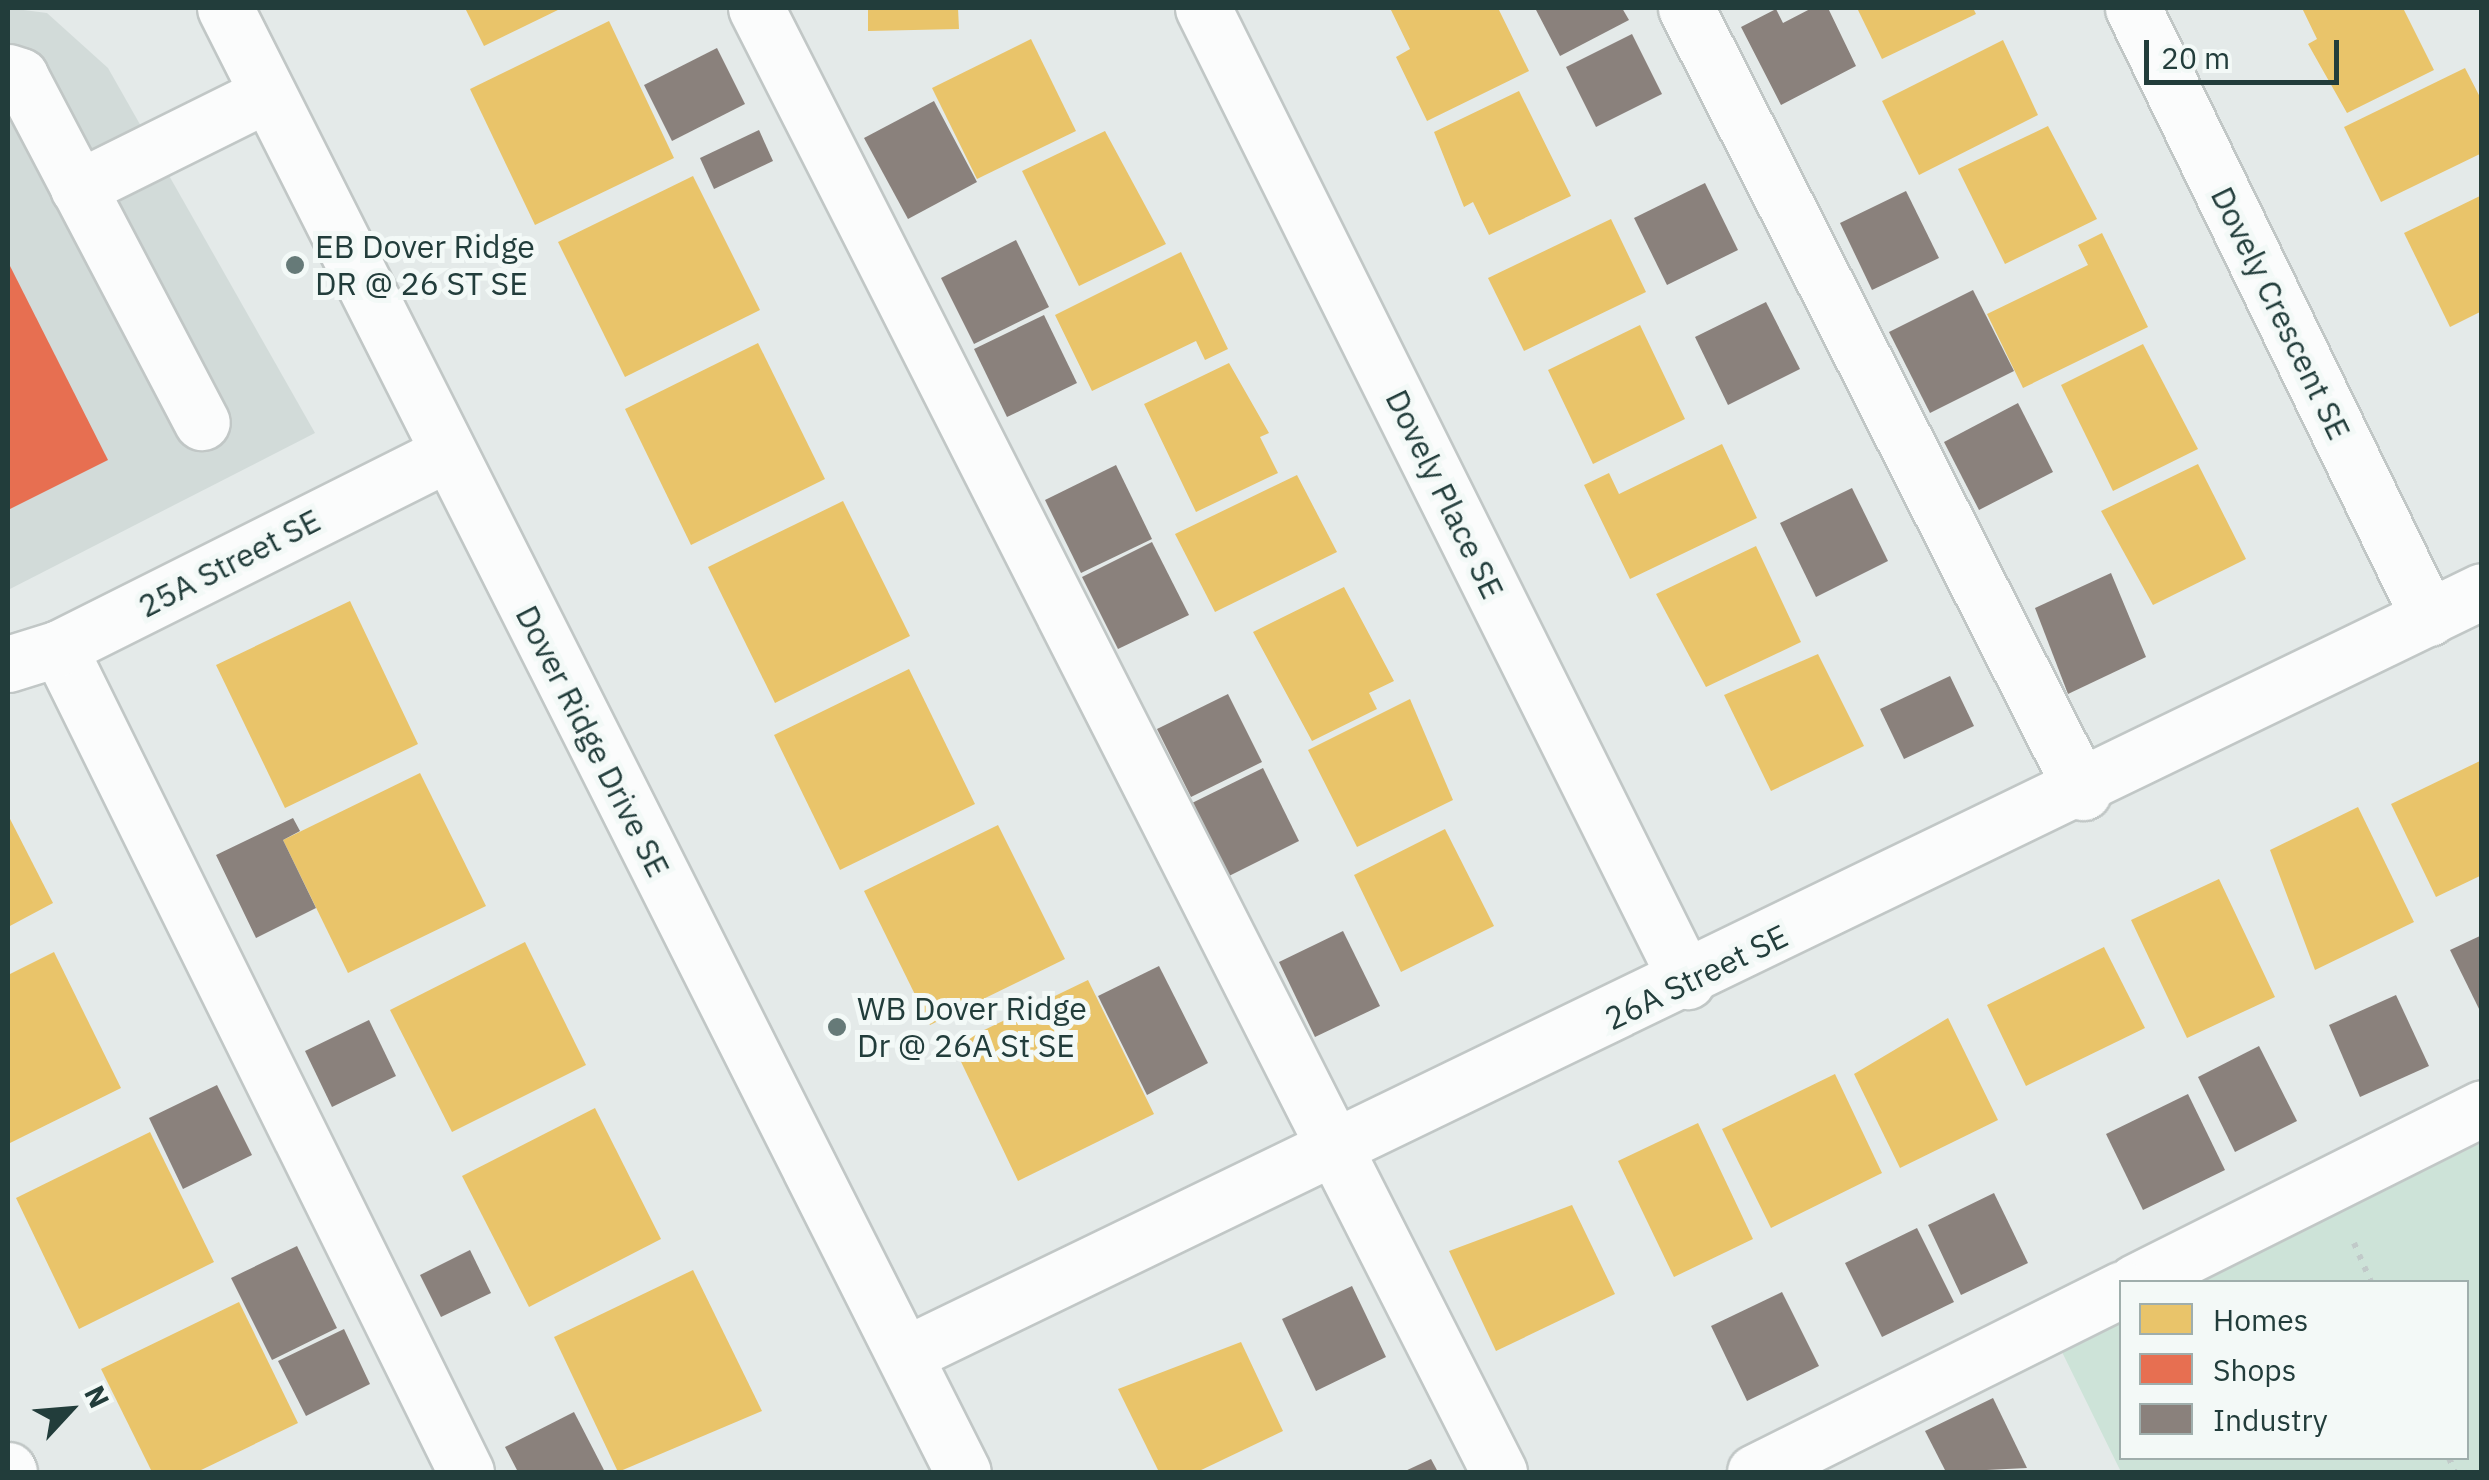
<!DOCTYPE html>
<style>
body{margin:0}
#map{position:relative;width:2489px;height:1480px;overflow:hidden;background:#e4eae9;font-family:"IBM Plex Sans",sans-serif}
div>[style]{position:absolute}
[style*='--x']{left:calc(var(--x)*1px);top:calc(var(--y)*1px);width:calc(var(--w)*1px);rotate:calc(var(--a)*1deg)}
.built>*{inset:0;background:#d2dbd9}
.green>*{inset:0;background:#cde3d8}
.homes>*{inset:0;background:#e9c46a}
.shops>*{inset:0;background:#e76f51}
.industry>*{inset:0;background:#8a817c}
.path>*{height:6px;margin-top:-3px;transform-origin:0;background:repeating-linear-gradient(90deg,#c1cac9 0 5px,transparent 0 13px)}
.roads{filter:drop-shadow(2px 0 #c1c7c6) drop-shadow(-2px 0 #c1c7c6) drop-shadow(0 2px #c1c7c6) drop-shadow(0 -2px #c1c7c6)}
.minor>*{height:55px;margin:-27.5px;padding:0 27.5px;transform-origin:27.5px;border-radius:27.5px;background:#fbfcfc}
.dots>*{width:28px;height:28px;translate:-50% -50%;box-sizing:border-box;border:5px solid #f3f9f7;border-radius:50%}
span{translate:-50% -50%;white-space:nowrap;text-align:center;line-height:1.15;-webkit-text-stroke:10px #f3f9f7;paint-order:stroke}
.poi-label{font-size:32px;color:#223d3b}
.left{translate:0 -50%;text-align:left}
.street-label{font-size:32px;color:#223d3b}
.frame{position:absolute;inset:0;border:10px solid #223d3b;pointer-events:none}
.legend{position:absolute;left:2119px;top:1280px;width:350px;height:180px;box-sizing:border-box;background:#f3f9f7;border:2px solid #9faeac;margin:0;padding:12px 18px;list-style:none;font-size:30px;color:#223d3b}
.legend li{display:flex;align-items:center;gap:20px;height:50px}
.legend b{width:50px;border:2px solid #9faeac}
.north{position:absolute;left:20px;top:1360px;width:100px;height:100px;-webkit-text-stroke:8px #f3f9f7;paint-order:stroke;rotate:64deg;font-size:28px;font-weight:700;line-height:40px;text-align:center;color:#223d3b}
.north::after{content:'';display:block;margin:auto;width:35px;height:45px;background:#223d3b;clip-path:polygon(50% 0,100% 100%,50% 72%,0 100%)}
.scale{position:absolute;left:2144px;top:40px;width:195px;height:45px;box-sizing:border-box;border:5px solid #223d3b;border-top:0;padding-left:12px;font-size:30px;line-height:35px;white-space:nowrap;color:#223d3b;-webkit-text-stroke:8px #f3f9f7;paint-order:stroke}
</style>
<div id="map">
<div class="built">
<div style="clip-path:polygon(8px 8px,47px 13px,108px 68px,315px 433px,8px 590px)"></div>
</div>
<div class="green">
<div style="clip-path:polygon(2481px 1143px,2481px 1472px,2121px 1472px,2061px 1350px,2121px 1320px,2122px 1458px,2466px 1458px,2466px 1282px,2198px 1282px)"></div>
</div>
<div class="homes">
<div style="clip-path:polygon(465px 8px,562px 8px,484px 46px)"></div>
<div style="clip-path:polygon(868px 8px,958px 8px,959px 29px,868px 31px)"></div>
<div style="clip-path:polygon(1390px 8px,1498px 8px,1529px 71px,1427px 121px,1396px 57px,1410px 49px)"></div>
<div style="clip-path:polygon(1857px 8px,1973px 8px,1976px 14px,1882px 59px)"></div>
<div style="clip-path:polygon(2302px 8px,2403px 8px,2434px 70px,2347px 113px,2308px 44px,2317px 39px)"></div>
<div style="clip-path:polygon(609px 21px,674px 158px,535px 225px,470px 89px)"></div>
<div style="clip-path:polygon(1031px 39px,1076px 131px,977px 179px,932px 88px)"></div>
<div style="clip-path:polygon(2003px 40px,2038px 115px,1919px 175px,1882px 101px)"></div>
<div style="clip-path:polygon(2465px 68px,2482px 101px,2482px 153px,2381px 202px,2344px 127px)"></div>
<div style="clip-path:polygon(1519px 91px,1571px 196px,1489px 235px,1473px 202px,1464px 207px,1434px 132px)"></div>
<div style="clip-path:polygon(2048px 126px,2097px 219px,2005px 264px,1958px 169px)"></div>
<div style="clip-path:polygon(1105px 131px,1166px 244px,1079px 286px,1022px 171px)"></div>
<div style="clip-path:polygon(693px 176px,760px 310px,625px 377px,558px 242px)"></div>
<div style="clip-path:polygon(2482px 195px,2482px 311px,2450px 327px,2404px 233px)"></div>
<div style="clip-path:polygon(1611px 219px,1646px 292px,1524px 351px,1488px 278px)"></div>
<div style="clip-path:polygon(2102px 233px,2148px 327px,2023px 388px,1987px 314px,2088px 265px,2078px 245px)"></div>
<div style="clip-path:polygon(1181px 252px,1228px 349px,1205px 360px,1196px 341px,1092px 391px,1055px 315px)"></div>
<div style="clip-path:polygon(1640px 325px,1685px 419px,1593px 464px,1548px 370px)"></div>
<div style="clip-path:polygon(758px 343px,825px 479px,691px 545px,625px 409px)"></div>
<div style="clip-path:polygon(2143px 344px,2198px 449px,2113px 491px,2061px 385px)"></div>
<div style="clip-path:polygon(1229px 363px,1269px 433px,1260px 437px,1278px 473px,1196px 512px,1144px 404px)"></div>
<div style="clip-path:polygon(1722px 444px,1757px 518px,1630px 579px,1584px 485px,1609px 473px,1619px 494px)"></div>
<div style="clip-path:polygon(2198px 464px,2246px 559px,2153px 605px,2101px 511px)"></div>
<div style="clip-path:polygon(1297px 475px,1337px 552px,1215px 612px,1175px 534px)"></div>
<div style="clip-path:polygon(843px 501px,910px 636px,775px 703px,708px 567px)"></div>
<div style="clip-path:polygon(1756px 546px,1801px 642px,1706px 687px,1656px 594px)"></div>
<div style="clip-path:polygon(1344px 587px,1394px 681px,1369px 693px,1377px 709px,1312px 741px,1253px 632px)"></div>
<div style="clip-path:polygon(350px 601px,418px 744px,285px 808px,216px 665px)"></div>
<div style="clip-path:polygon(1818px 654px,1864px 746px,1771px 791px,1724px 695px)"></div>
<div style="clip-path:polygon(909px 669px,975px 804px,840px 870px,774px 735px)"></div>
<div style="clip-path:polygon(1410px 699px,1453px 800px,1357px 847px,1308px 750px)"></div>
<div style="clip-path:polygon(2482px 760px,2482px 875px,2436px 897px,2391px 804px)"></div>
<div style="clip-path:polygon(420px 773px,486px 906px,348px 973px,283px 840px)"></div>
<div style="clip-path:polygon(2358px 807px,2414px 922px,2315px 970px,2270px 850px)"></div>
<div style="clip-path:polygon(8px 815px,53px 903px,8px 927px)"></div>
<div style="clip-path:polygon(998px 825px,1065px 959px,930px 1025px,864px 891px)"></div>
<div style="clip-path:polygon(1445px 829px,1494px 926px,1401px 972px,1354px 875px)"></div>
<div style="clip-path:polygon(2219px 879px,2275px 997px,2187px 1038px,2131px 920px)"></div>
<div style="clip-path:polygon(525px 942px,586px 1065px,452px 1132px,390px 1010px)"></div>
<div style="clip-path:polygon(2104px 947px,2145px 1028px,2026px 1086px,1987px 1005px)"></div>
<div style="clip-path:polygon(54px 952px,121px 1088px,8px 1144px,8px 975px)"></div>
<div style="clip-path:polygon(1088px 980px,1154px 1114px,1018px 1181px,953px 1045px)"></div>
<div style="clip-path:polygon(1948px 1018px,1998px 1120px,1900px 1168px,1854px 1074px)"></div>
<div style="clip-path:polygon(1835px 1074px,1882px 1173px,1771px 1228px,1722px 1129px)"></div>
<div style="clip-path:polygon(595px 1108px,661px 1239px,529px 1307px,462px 1176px)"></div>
<div style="clip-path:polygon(1698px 1123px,1753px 1239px,1674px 1277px,1618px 1161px)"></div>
<div style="clip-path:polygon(150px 1132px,214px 1262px,79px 1329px,16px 1198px)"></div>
<div style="clip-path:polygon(1572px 1205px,1615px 1294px,1496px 1351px,1449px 1251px)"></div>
<div style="clip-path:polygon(693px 1270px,762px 1411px,618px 1472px,554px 1337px)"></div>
<div style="clip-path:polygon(239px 1302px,298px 1423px,197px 1472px,152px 1472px,101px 1369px)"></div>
<div style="clip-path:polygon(1241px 1342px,1283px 1431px,1197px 1472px,1159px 1472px,1118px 1389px)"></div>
</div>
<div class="shops">
<div style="clip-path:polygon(8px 262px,108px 460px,8px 510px)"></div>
</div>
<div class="industry">
<div style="clip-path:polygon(1535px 8px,1622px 8px,1629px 20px,1560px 56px)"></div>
<div style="clip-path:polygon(1812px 8px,1828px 8px,1856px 66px,1781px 105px,1741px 27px,1776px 9px,1783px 23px)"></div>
<div style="clip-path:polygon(1632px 34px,1662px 94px,1596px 127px,1566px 67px)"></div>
<div style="clip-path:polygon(717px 48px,745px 104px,672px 141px,644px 85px)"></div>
<div style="clip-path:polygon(934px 101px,977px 182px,908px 219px,864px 138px)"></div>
<div style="clip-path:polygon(759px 130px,773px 161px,714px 189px,700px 158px)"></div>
<div style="clip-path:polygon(1705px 183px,1738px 250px,1667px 285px,1634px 218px)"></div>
<div style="clip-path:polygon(1906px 191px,1939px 258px,1872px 290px,1840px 223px)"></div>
<div style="clip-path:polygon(1016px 240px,1049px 307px,974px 344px,941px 278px)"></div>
<div style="clip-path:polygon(1973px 290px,2014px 371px,1930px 413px,1889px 332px)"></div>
<div style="clip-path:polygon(1766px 302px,1800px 369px,1728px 405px,1695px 337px)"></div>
<div style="clip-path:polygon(1044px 315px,1077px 383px,1007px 417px,974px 349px)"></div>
<div style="clip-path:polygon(2018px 403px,2053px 472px,1979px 510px,1944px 442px)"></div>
<div style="clip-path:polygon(1116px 465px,1152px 539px,1081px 573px,1045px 500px)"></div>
<div style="clip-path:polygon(1852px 488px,1888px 561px,1816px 597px,1780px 523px)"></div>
<div style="clip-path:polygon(1152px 542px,1189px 615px,1118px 649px,1082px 577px)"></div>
<div style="clip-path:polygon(2111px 573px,2146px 657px,2068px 694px,2035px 608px)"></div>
<div style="clip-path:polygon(1950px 676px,1974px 726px,1904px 759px,1880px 709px)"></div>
<div style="clip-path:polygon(1228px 694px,1262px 762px,1191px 797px,1157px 729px)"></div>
<div style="clip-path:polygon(1263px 768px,1299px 841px,1227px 877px,1190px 804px)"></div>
<div style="clip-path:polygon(293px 818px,300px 831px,283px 840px,316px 908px,256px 938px,216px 855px)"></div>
<div style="clip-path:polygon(1343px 931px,1380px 1006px,1315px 1037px,1279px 962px)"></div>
<div style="clip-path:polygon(2482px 935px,2482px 1015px,2450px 950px)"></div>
<div style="clip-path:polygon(1159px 966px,1208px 1063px,1147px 1095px,1098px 996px)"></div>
<div style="clip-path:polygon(2396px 995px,2429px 1066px,2360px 1097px,2329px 1025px)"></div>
<div style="clip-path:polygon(369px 1020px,396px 1076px,332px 1107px,305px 1051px)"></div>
<div style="clip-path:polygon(2259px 1046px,2297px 1121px,2235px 1152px,2198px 1077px)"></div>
<div style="clip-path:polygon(217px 1085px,252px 1155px,183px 1189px,149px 1118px)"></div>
<div style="clip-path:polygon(2188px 1094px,2225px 1170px,2143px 1210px,2106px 1134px)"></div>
<div style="clip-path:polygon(1994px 1193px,2028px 1263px,1961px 1295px,1928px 1225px)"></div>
<div style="clip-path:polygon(1917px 1228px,1954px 1302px,1882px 1337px,1845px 1263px)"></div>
<div style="clip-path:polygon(297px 1246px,337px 1328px,272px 1360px,231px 1278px)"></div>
<div style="clip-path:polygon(470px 1250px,491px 1293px,441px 1317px,420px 1275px)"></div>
<div style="clip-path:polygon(1352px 1286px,1386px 1357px,1316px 1391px,1282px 1319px)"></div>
<div style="clip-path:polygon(1782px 1292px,1819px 1366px,1747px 1401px,1711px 1326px)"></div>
<div style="clip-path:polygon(344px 1329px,370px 1384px,306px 1416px,278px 1361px)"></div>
<div style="clip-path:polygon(1993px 1398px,2027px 1468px,1946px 1472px,1925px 1431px)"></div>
<div style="clip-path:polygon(574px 1412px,605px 1472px,518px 1472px,505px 1447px)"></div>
<div style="clip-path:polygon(1431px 1459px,1438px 1472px,1403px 1472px)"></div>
</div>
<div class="path">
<div style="--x:2354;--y:1243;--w:43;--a:66.4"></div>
<div style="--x:2449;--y:1458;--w:15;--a:67"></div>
</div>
<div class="roads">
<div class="minor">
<div style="--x:225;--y:8;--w:1639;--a:63.25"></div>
<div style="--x:756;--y:8;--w:1642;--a:63.09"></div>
<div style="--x:1203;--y:8;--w:1087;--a:63.55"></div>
<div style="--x:1686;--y:8;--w:879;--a:63.14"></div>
<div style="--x:2133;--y:8;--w:678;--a:64.12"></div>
<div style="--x:8;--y:72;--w:13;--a:18"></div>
<div style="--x:20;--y:76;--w:391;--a:62.3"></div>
<div style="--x:78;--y:188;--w:211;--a:-26.4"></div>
<div style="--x:59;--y:648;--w:919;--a:63.71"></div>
<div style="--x:8;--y:664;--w:53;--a:-17.4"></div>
<div style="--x:59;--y:648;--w:434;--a:-26.6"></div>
<div style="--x:2135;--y:1282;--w:388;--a:-26.6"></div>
<div style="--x:906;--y:1354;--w:1751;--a:-25.83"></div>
<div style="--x:8;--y:1470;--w:2;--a:63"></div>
<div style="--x:1755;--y:1472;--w:410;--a:-26.5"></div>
</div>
</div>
<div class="dots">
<div style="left:295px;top:265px;background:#667a78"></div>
<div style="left:837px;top:1027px;background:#667a78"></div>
</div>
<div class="poi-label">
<span class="left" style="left:315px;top:265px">EB Dover Ridge<br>DR @ 26 ST SE</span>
<span class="left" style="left:857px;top:1027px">WB Dover Ridge<br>Dr @ 26A St SE</span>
</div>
<div class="street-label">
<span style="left:2281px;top:313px;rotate:64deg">Dovely Crescent SE</span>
<span style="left:1445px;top:494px;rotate:64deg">Dovely Place SE</span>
<span style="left:229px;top:563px;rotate:-27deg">25A Street SE</span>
<span style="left:593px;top:741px;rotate:63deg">Dover Ridge Drive SE</span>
<span style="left:1696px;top:977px;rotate:-26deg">26A Street SE</span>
</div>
<div class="frame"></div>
<ul class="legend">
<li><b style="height:28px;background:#e9c46a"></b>Homes</li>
<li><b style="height:28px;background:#e76f51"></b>Shops</li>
<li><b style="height:28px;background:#8a817c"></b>Industry</li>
</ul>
<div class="north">N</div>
<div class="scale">20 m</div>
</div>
